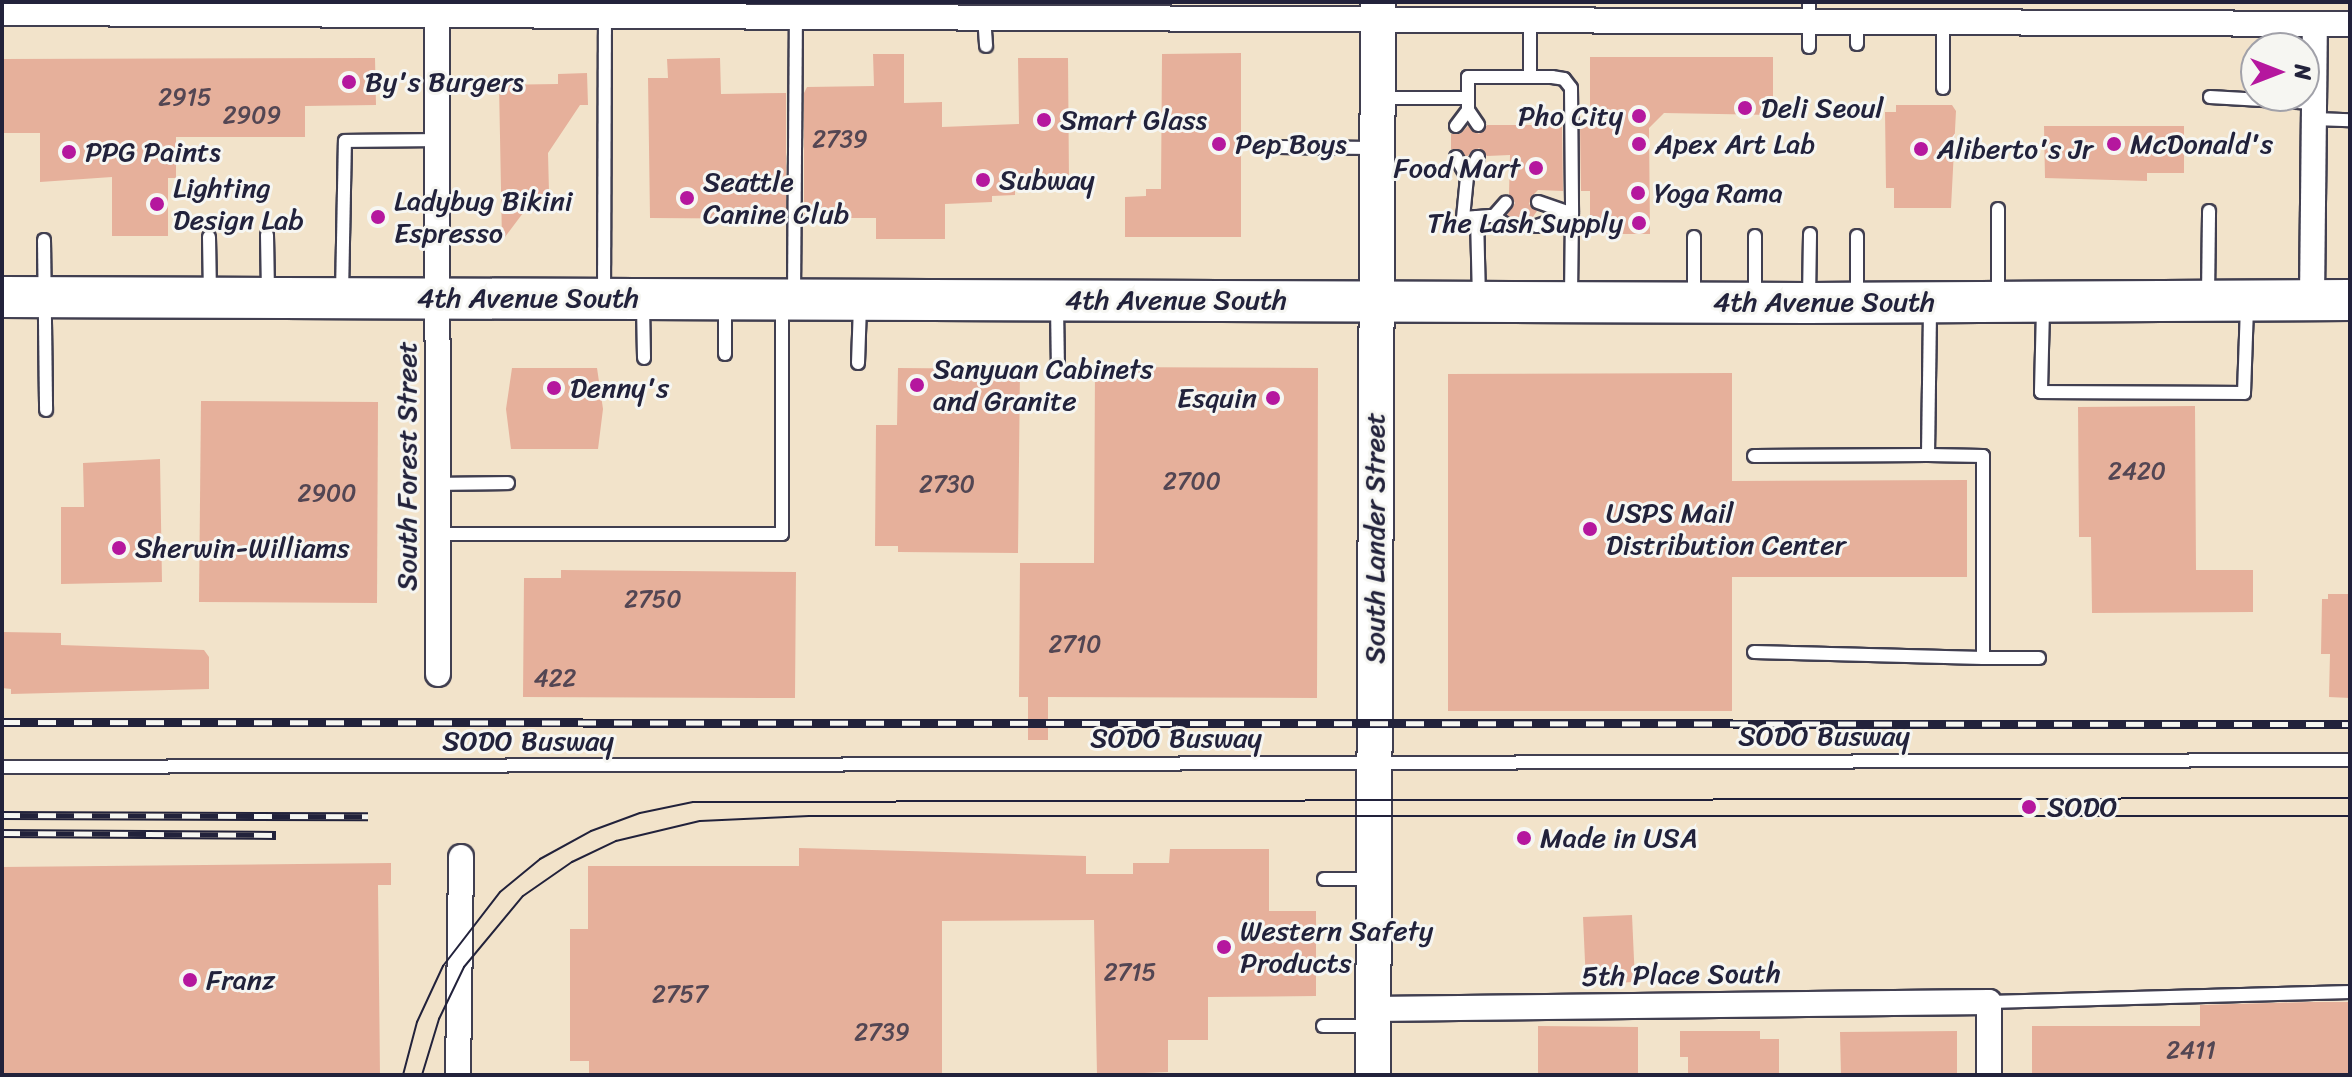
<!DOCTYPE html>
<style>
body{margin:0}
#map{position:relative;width:2352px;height:1077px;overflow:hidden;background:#f2e3ca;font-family:Sriracha,sans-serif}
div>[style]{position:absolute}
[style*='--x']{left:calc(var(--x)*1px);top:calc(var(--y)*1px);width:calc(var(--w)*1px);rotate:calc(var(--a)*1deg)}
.building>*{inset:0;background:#e6b09b}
.roads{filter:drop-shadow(2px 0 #413f50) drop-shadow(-2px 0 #413f50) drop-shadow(0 2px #413f50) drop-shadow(0 -2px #413f50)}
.lane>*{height:12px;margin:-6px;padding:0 6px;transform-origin:6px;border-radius:6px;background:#fff}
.street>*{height:24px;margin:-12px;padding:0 12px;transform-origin:12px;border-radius:12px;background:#fff}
.secondary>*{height:34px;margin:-17px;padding:0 17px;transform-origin:17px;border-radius:17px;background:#fff}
.primary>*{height:40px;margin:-20px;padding:0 20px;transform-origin:20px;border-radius:20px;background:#fff}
.tram>*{height:2px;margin:-1px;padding:0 1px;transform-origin:1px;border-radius:1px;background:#22223b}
.rail>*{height:9px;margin-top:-4.5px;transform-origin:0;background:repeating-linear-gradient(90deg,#f6f6f2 0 18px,#22223b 0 36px);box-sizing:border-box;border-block:2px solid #22223b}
.dots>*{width:22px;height:22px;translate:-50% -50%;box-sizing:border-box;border:4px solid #f6f6f2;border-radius:50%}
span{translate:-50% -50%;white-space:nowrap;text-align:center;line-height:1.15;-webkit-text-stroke:6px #f6f6f2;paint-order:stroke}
.number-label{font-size:24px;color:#534653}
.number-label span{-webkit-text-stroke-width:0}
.poi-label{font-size:28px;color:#22223b}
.left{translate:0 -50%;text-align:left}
.right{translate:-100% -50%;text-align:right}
.street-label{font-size:28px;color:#22223b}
.frame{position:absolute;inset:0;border:4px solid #22223b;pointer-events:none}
.north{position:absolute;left:2240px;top:32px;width:80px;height:80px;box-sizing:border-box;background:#f6f6f2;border:2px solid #a1a1a9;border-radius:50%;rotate:90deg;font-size:22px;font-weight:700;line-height:32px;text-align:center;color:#22223b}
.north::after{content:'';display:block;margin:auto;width:28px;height:36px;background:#b5179e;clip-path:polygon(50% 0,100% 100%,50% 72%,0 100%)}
</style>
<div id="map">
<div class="building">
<div style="clip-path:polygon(1241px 53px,1241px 237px,1125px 237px,1125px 197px,1146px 196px,1146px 189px,1161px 189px,1162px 54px)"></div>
<div style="clip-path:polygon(873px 54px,904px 54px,904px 103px,942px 102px,942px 127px,1019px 124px,1018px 58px,1068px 58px,1069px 182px,1015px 183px,1015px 195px,992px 196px,992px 202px,945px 204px,945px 239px,876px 239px,876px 218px,804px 218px,804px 93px,807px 87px,874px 86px)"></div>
<div style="clip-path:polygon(1590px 57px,1773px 57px,1773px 115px,1664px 113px,1649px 128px,1650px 234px,1590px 234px,1590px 191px,1581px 191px,1580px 125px,1590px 125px)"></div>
<div style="clip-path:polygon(375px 58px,376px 105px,305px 106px,305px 137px,176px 137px,176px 178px,168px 178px,168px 236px,112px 236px,112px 177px,40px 182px,40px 133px,2px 133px,2px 59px)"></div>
<div style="clip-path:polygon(720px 58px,721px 94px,786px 93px,786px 219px,650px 218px,648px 78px,668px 78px,667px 59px)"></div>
<div style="clip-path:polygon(587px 73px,588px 105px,580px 105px,548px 153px,549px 192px,534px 212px,523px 213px,502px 241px,499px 85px,558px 84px,558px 74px)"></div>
<div style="clip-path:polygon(1896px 105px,1952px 105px,1956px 111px,1951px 208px,1894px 208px,1894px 188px,1886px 188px,1885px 112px,1896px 112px)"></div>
<div style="clip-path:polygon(1487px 125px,1562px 125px,1563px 191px,1538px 190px,1532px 196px,1529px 204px,1537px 211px,1528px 224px,1531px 233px,1510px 233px,1514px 222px,1507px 215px,1515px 203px,1509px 194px,1510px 155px,1487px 156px,1479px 148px,1466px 157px,1460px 149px,1451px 149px,1451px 134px,1460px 134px,1468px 126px,1479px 134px)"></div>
<div style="clip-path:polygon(2044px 126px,2184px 126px,2184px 173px,2147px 173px,2147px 181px,2045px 178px)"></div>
<div style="clip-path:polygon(1095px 367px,1318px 368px,1317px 698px,1048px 697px,1048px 740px,1028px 740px,1028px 697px,1019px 697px,1020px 563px,1094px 563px)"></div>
<div style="clip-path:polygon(512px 368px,597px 368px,603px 409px,598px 449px,511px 449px,506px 409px)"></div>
<div style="clip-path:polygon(898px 368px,1020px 369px,1018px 553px,898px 552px,898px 546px,875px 546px,876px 425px,897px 425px)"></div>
<div style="clip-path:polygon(1732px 373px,1732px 481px,1967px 480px,1967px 577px,1732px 577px,1732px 711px,1448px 711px,1448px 374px)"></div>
<div style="clip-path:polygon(201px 401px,378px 402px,377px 603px,199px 602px)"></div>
<div style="clip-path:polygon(2195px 406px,2196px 570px,2253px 570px,2253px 612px,2092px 613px,2091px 537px,2079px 537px,2078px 407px)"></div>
<div style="clip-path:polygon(160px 459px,162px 582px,61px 584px,61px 507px,84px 507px,83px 463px)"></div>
<div style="clip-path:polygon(561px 570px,796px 572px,795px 698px,523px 697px,524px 578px,561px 578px)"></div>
<div style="clip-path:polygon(2328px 594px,2350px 594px,2350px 698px,2329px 697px,2330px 654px,2321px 654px,2322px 599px,2328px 599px)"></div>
<div style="clip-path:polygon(2px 632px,61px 633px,61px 645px,204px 650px,209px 657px,209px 689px,11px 694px,11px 689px,2px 688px)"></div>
<div style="clip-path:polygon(799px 848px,1086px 856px,1086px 874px,1133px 874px,1133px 863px,1169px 863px,1170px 849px,1269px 849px,1269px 911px,1316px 911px,1316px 996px,1208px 997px,1208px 1040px,1168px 1040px,1168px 1072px,1097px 1075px,1094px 920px,942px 921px,942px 1075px,589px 1075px,589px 1061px,570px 1061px,570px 929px,588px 929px,588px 866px,799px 866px)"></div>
<div style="clip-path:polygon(391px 863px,391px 885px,378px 885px,380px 1075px,2px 1075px,2px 867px)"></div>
<div style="clip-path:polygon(1632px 915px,1635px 982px,1586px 984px,1583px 917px)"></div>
<div style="clip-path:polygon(2310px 1002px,2350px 1002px,2350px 1075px,2032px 1075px,2032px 1026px,2200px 1026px,2200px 1005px)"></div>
<div style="clip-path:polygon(1538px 1026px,1638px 1027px,1638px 1075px,1538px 1075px)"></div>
<div style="clip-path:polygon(1680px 1031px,1760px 1031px,1760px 1039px,1779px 1039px,1779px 1075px,1688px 1075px,1688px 1057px,1680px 1057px)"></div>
<div style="clip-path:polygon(1957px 1031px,1957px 1075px,1841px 1075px,1840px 1032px)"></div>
</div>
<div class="roads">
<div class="lane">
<div style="--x:1809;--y:2;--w:45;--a:90"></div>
<div style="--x:984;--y:16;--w:30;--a:86"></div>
<div style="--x:1530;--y:19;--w:58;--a:90"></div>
<div style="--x:1857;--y:22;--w:22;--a:90"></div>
<div style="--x:1943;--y:23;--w:65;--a:90"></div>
<div style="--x:2210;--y:97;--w:104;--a:3.3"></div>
<div style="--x:1380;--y:98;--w:88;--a:0"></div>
<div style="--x:1468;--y:110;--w:33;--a:-90"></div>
<div style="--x:1468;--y:77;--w:84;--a:0"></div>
<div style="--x:1552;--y:77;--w:12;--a:9"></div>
<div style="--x:1564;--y:79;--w:11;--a:52"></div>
<div style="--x:1571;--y:88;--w:126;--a:89.5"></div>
<div style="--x:1572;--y:214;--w:37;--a:161"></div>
<div style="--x:2314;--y:119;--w:36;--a:2"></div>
<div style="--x:1456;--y:126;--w:20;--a:-53"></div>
<div style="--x:1468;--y:110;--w:18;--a:56"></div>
<div style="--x:1278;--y:147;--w:95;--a:0.6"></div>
<div style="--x:1456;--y:157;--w:23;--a:61"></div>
<div style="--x:1478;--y:157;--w:23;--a:119"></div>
<div style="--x:1467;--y:177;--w:41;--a:95.6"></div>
<div style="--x:1463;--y:218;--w:31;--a:-4"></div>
<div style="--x:1494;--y:216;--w:15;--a:37"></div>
<div style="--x:1538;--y:202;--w:36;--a:19"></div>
<div style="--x:1572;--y:214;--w:81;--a:90.7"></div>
<div style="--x:1998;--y:209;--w:89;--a:90"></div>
<div style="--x:1494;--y:216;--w:18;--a:-49"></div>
<div style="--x:1477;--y:217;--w:81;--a:88.6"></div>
<div style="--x:267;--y:235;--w:57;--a:89"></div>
<div style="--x:1857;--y:236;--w:60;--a:90"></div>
<div style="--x:209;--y:237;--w:57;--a:89"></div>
<div style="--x:44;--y:240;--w:170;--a:89.3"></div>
<div style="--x:342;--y:294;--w:153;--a:-88.9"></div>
<div style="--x:345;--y:141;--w:92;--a:-0.6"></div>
<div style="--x:604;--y:295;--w:277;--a:-89.8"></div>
<div style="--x:794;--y:295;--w:277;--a:-89.6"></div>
<div style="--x:1755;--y:296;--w:60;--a:-90"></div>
<div style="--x:1694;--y:297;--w:60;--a:-90"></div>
<div style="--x:2208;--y:297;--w:86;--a:-89.3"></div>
<div style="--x:1809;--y:299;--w:65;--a:-89.1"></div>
<div style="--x:643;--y:305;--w:53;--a:88.9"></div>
<div style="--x:725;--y:305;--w:49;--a:90"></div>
<div style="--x:1057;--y:307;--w:62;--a:89.1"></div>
<div style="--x:2043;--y:309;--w:83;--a:91.4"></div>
<div style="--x:2041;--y:392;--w:203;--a:0.3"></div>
<div style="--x:2244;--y:393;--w:88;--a:-88"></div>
<div style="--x:858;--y:363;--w:57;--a:-88"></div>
<div style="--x:1928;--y:455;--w:55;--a:1"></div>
<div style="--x:1983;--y:456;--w:202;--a:90"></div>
<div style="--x:1983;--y:658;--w:56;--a:0"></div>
<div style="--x:1754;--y:456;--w:174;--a:-0.3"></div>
<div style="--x:1928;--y:455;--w:146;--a:-89.2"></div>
<div style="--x:437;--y:484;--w:71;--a:-0.8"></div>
<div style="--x:437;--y:534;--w:345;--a:0"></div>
<div style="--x:782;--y:534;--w:228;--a:-90"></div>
<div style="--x:1754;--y:652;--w:229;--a:1.5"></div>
<div style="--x:2;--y:767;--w:2348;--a:-0.17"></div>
<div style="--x:1324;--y:879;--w:46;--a:0"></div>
<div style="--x:1989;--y:1002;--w:361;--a:-1.6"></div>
<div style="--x:1323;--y:1026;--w:49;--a:0"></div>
</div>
<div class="street">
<div style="--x:2;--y:13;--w:2348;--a:0.27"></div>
<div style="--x:437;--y:17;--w:657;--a:89.91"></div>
<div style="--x:2312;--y:299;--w:275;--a:-89.4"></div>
<div style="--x:1373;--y:1009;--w:616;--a:-0.65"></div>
<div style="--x:1989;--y:1002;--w:73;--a:90"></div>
<div style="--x:458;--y:1075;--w:218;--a:-89.2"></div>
</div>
<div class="secondary">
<div style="--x:1373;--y:1075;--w:1073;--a:-89.73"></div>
</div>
<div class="primary">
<div style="--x:2;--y:297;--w:1807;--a:0.19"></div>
<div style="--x:1809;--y:303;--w:541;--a:-0.32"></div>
</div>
</div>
<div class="tram">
<div style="--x:403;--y:1075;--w:55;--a:-75.2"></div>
<div style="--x:417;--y:1022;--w:62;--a:-65.1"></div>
<div style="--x:443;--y:966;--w:93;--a:-52.4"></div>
<div style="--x:500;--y:892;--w:52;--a:-39.5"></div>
<div style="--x:540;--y:859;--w:58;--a:-28.8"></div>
<div style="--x:591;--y:831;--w:52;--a:-20.2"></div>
<div style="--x:640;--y:813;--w:54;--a:-11.7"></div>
<div style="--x:693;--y:802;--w:1657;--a:-0.14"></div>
<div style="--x:422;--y:1075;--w:59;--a:-73.1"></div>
<div style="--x:439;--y:1019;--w:58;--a:-64.3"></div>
<div style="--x:464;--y:967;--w:92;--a:-50.3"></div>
<div style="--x:523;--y:896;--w:60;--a:-34.8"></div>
<div style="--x:572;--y:862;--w:49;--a:-25.5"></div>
<div style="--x:616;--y:841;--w:86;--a:-13.4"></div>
<div style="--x:700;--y:821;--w:109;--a:-2.6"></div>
<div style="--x:809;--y:816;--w:1541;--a:0"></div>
</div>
<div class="rail">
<div style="--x:2;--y:722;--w:2348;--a:0.05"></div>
<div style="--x:2;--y:815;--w:366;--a:0.2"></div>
<div style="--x:2;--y:833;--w:274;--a:0.4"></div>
</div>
<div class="dots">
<div style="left:349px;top:82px;background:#b5179e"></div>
<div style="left:1745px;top:108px;background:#b5179e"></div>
<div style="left:1639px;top:116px;background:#b5179e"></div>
<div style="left:1044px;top:120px;background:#b5179e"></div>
<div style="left:1219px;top:144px;background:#b5179e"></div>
<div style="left:1639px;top:144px;background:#b5179e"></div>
<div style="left:2114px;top:144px;background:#b5179e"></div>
<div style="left:1921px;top:149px;background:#b5179e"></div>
<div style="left:69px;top:152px;background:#b5179e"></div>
<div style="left:1536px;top:168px;background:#b5179e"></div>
<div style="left:983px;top:180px;background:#b5179e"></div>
<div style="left:1638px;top:193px;background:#b5179e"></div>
<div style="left:687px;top:198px;background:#b5179e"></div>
<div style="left:157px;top:204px;background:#b5179e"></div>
<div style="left:378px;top:217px;background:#b5179e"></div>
<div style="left:1639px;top:223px;background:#b5179e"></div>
<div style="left:917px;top:385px;background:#b5179e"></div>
<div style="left:554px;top:388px;background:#b5179e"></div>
<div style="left:1273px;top:398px;background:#b5179e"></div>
<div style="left:1590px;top:529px;background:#b5179e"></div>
<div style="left:119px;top:548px;background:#b5179e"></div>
<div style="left:2029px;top:807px;background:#b5179e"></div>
<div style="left:1524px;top:838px;background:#b5179e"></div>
<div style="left:1224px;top:947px;background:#b5179e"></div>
<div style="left:190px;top:980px;background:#b5179e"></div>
</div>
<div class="number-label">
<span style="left:185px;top:98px">2915</span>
<span style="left:252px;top:116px">2909</span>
<span style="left:840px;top:140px">2739</span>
<span style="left:2137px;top:472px">2420</span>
<span style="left:1192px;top:482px">2700</span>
<span style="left:947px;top:485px">2730</span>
<span style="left:327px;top:494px">2900</span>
<span style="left:653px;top:600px">2750</span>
<span style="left:1075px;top:645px">2710</span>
<span style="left:555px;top:679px">422</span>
<span style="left:1130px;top:973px">2715</span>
<span style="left:680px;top:995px">2757</span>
<span style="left:882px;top:1033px">2739</span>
<span style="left:2191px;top:1051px">2411</span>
</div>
<div class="poi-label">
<span class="left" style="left:365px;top:82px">By's Burgers</span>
<span class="left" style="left:1761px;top:108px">Deli Seoul</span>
<span class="right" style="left:1623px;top:116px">Pho City</span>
<span class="left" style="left:1060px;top:120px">Smart Glass</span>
<span class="left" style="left:1235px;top:144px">Pep Boys</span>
<span class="left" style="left:1655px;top:144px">Apex Art Lab</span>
<span class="left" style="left:2130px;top:144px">McDonald's</span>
<span class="left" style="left:1937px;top:149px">Aliberto's Jr</span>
<span class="left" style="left:85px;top:152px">PPG Paints</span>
<span class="right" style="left:1520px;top:168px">Food Mart</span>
<span class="left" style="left:999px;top:180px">Subway</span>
<span class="left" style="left:703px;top:198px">Seattle<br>Canine Club</span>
<span class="left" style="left:173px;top:204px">Lighting<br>Design Lab</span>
<span class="left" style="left:1654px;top:193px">Yoga Rama</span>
<span class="left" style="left:394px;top:217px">Ladybug Bikini<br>Espresso</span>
<span class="right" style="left:1623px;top:223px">The Lash Supply</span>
<span class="left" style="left:933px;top:385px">Sanyuan Cabinets<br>and Granite</span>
<span class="left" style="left:570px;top:388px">Denny's</span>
<span class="right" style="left:1257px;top:398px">Esquin</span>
<span class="left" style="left:1606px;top:529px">USPS Mail<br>Distribution Center</span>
<span class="left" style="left:135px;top:548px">Sherwin-Williams</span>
<span class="left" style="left:2047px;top:807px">SODO</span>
<span class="left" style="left:1540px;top:838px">Made in USA</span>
<span class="left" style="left:1240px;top:947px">Western Safety<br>Products</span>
<span class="left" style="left:206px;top:980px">Franz</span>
</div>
<div class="street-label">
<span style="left:528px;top:298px">4th Avenue South</span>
<span style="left:1176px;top:300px">4th Avenue South</span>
<span style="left:1824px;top:302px">4th Avenue South</span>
<span style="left:407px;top:466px;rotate:-90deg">South Forest Street</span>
<span style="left:1375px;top:538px;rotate:-90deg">South Lander Street</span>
<span style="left:1824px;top:736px">SODO Busway</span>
<span style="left:1176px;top:738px">SODO Busway</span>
<span style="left:528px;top:741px">SODO Busway</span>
<span style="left:1681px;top:975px;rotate:-1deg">5th Place South</span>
</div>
<div class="frame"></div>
<div class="north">N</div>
</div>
